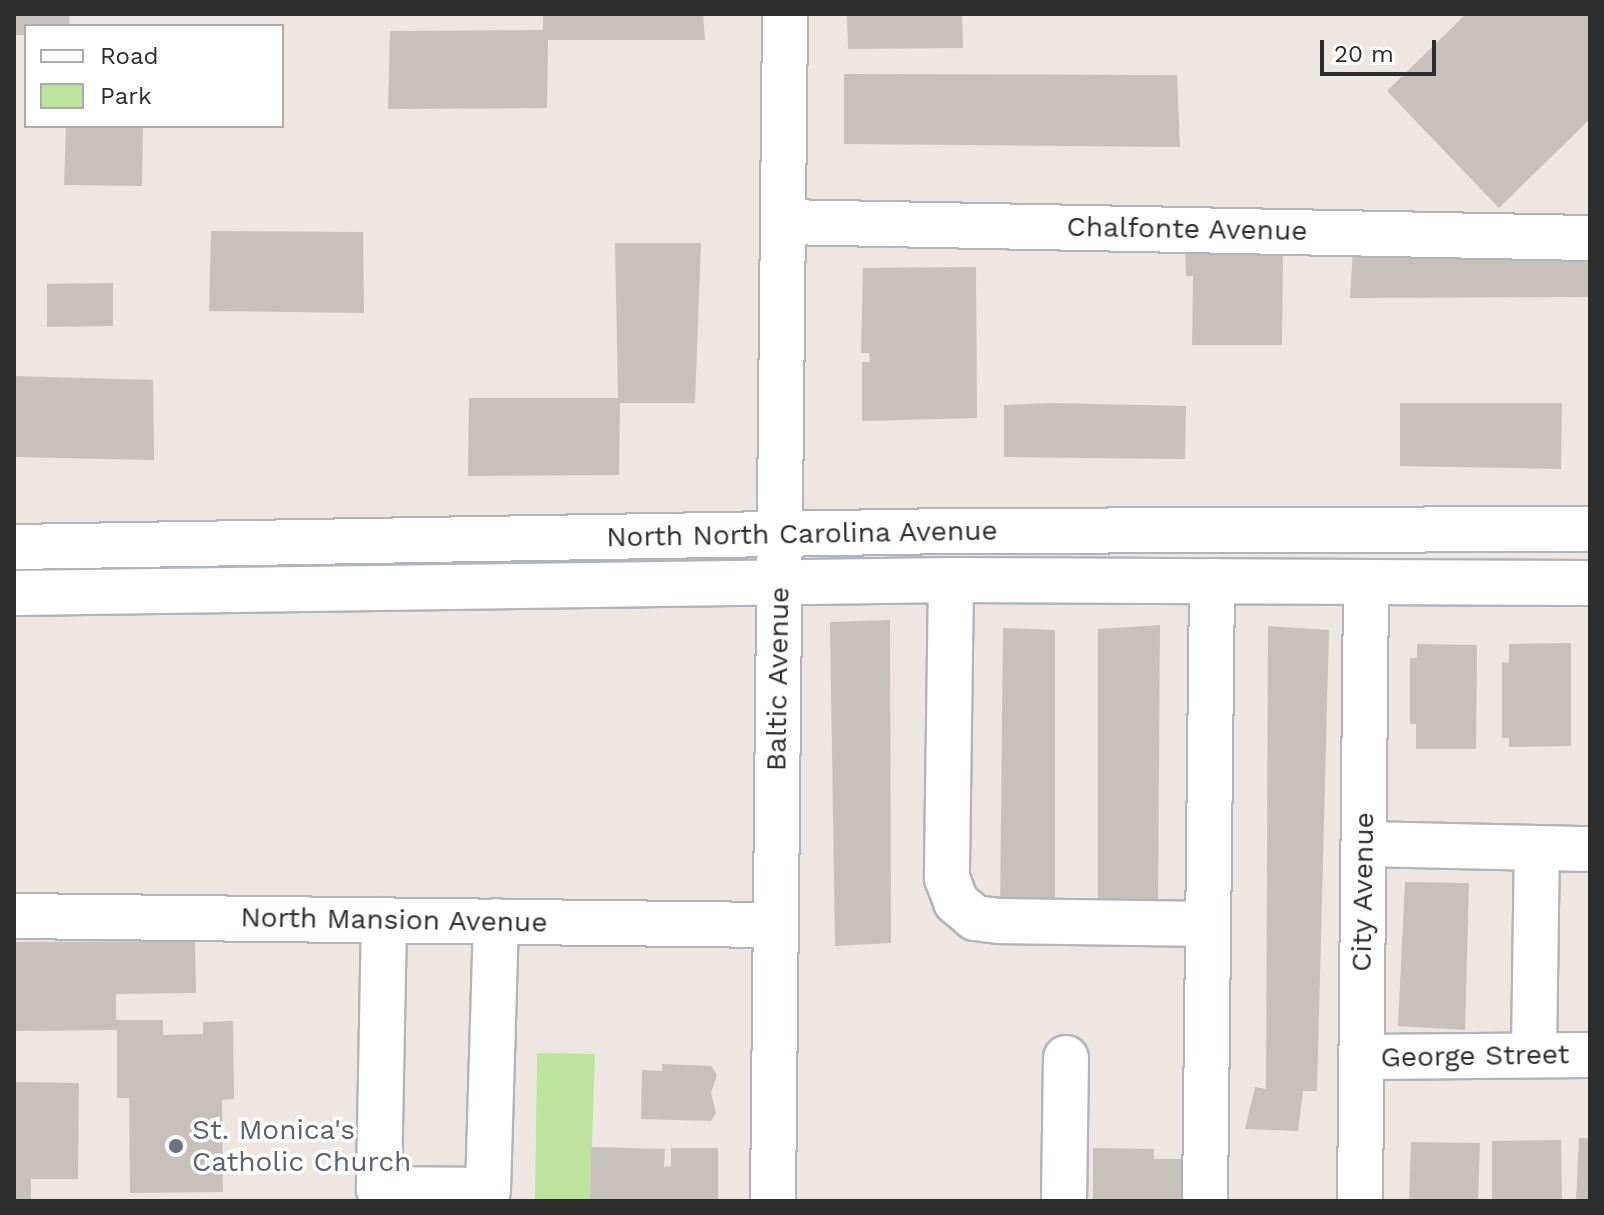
<!DOCTYPE html>
<style>
body{margin:0}
#map{position:relative;width:1604px;height:1215px;overflow:hidden;background:#eee6e0;font-family:"Work Sans",sans-serif}
div>[style]{position:absolute}
[style*='--x']{left:calc(var(--x)*1px);top:calc(var(--y)*1px);width:calc(var(--w)*1px);rotate:calc(var(--a)*1deg)}
.green>*{inset:0;background:#bde49d}
.building>*{inset:0;background:#c7c1bb}
.roads{filter:drop-shadow(2px 0 #b0b4bd) drop-shadow(-2px 0 #b0b4bd) drop-shadow(0 2px #b0b4bd) drop-shadow(0 -2px #b0b4bd)}
.minor>*{height:44px;margin:-22px;padding:0 22px;transform-origin:22px;border-radius:22px;background:#fff}
.dots>*{width:22px;height:22px;translate:-50% -50%;box-sizing:border-box;border:4px solid #fff;border-radius:50%}
span{translate:-50% -50%;white-space:nowrap;text-align:center;line-height:1.15;-webkit-text-stroke:7px #fff;paint-order:stroke}
.street-label{font-size:28px;color:#2d2d2d}
.worship-label{font-size:28px;color:#5b616d}
.left{translate:0 -50%;text-align:left}
.frame{position:absolute;inset:0;border:16px solid #2d2d2d;pointer-events:none}
.legend{position:absolute;left:24px;top:24px;width:260px;height:104px;box-sizing:border-box;background:#fff;border:2px solid #ababab;margin:0;padding:10px 14px;list-style:none;font-size:24px;color:#2d2d2d}
.legend li{display:flex;align-items:center;gap:16px;height:40px}
.legend b{width:40px;border:2px solid #ababab}
.scale{position:absolute;left:1320px;top:40px;width:116px;height:36px;box-sizing:border-box;border:4px solid #2d2d2d;border-top:0;padding-left:10px;font-size:24px;line-height:28px;white-space:nowrap;color:#2d2d2d;-webkit-text-stroke:6px #fff;paint-order:stroke}
</style>
<div id="map">
<div class="green">
<div style="clip-path:polygon(537px 1053px,595px 1054px,590px 1201px,535px 1201px)"></div>
</div>
<div class="building">
<div style="clip-path:polygon(14px 14px,69px 14px,70px 26px,26px 26px,26px 35px,14px 35px)"></div>
<div style="clip-path:polygon(543px 14px,703px 14px,705px 40px,548px 40px,547px 108px,388px 109px,390px 31px,543px 30px)"></div>
<div style="clip-path:polygon(847px 14px,962px 14px,963px 48px,848px 49px)"></div>
<div style="clip-path:polygon(1466px 14px,1590px 14px,1590px 119px,1499px 208px,1387px 91px)"></div>
<div style="clip-path:polygon(844px 74px,1177px 75px,1180px 147px,844px 144px)"></div>
<div style="clip-path:polygon(66px 126px,143px 126px,142px 186px,64px 185px)"></div>
<div style="clip-path:polygon(211px 231px,363px 232px,364px 313px,209px 311px)"></div>
<div style="clip-path:polygon(615px 243px,701px 243px,695px 403px,620px 403px,619px 475px,468px 476px,469px 398px,618px 398px)"></div>
<div style="clip-path:polygon(1185px 248px,1283px 251px,1282px 345px,1192px 345px,1193px 276px,1186px 276px)"></div>
<div style="clip-path:polygon(1590px 248px,1590px 297px,1350px 298px,1353px 249px)"></div>
<div style="clip-path:polygon(976px 267px,977px 418px,862px 421px,862px 362px,870px 362px,869px 353px,861px 353px,863px 268px)"></div>
<div style="clip-path:polygon(113px 283px,113px 326px,47px 327px,47px 284px)"></div>
<div style="clip-path:polygon(14px 376px,153px 380px,154px 460px,14px 457px)"></div>
<div style="clip-path:polygon(1049px 403px,1186px 406px,1185px 459px,1004px 457px,1004px 405px)"></div>
<div style="clip-path:polygon(1400px 403px,1562px 403px,1561px 469px,1400px 466px)"></div>
<div style="clip-path:polygon(890px 620px,891px 943px,835px 946px,830px 622px)"></div>
<div style="clip-path:polygon(1160px 625px,1158px 910px,1098px 915px,1098px 629px)"></div>
<div style="clip-path:polygon(1268px 626px,1329px 630px,1317px 1091px,1303px 1091px,1298px 1131px,1245px 1129px,1255px 1087px,1266px 1089px)"></div>
<div style="clip-path:polygon(1003px 628px,1055px 630px,1055px 908px,1000px 909px)"></div>
<div style="clip-path:polygon(1571px 643px,1571px 746px,1509px 747px,1509px 738px,1502px 738px,1502px 662px,1509px 663px,1509px 644px)"></div>
<div style="clip-path:polygon(1417px 644px,1477px 645px,1476px 749px,1416px 749px,1416px 724px,1410px 724px,1410px 658px,1417px 658px)"></div>
<div style="clip-path:polygon(1405px 882px,1469px 883px,1465px 1030px,1398px 1026px)"></div>
<div style="clip-path:polygon(195px 941px,196px 993px,116px 994px,116px 1020px,163px 1020px,163px 1035px,203px 1034px,203px 1022px,233px 1021px,234px 1099px,222px 1100px,223px 1192px,130px 1193px,129px 1098px,117px 1098px,117px 1030px,14px 1031px,14px 942px)"></div>
<div style="clip-path:polygon(662px 1064px,711px 1066px,717px 1075px,711px 1093px,716px 1113px,711px 1121px,641px 1119px,642px 1070px,662px 1071px)"></div>
<div style="clip-path:polygon(14px 1082px,79px 1083px,78px 1179px,31px 1179px,31px 1200px,14px 1199px)"></div>
<div style="clip-path:polygon(1579px 1138px,1590px 1138px,1590px 1201px,1576px 1201px)"></div>
<div style="clip-path:polygon(1561px 1140px,1562px 1201px,1492px 1201px,1492px 1141px)"></div>
<div style="clip-path:polygon(1411px 1142px,1480px 1143px,1478px 1201px,1409px 1201px)"></div>
<div style="clip-path:polygon(591px 1147px,665px 1149px,664px 1167px,671px 1166px,671px 1148px,718px 1148px,718px 1201px,590px 1201px)"></div>
<div style="clip-path:polygon(1093px 1148px,1154px 1149px,1154px 1159px,1185px 1159px,1185px 1201px,1093px 1201px)"></div>
</div>
<div class="roads">
<div class="minor">
<div style="--x:783;--y:222;--w:807;--a:1.14"></div>
<div style="--x:14;--y:547;--w:937;--a:-0.98"></div>
<div style="--x:951;--y:531;--w:639;--a:-0.18"></div>
<div style="--x:951;--y:580;--w:298;--a:90.8"></div>
<div style="--x:947;--y:878;--w:26;--a:69"></div>
<div style="--x:956;--y:902;--w:25;--a:40"></div>
<div style="--x:975;--y:918;--w:25;--a:7"></div>
<div style="--x:1000;--y:921;--w:207;--a:0.8"></div>
<div style="--x:14;--y:593;--w:937;--a:-0.79"></div>
<div style="--x:951;--y:580;--w:639;--a:0.27"></div>
<div style="--x:1364;--y:844;--w:226;--a:1.3"></div>
<div style="--x:14;--y:916;--w:760;--a:0.68"></div>
<div style="--x:384;--y:920;--w:269;--a:91.1"></div>
<div style="--x:379;--y:1189;--w:109;--a:0.5"></div>
<div style="--x:488;--y:1190;--w:269;--a:-88.3"></div>
<div style="--x:1534;--y:1054;--w:206;--a:-89.2"></div>
<div style="--x:1361;--y:1057;--w:229;--a:-0.5"></div>
<div style="--x:773;--y:1201;--w:1187;--a:-89.42"></div>
<div style="--x:1064;--y:1201;--w:143;--a:-89.2"></div>
<div style="--x:1205;--y:1201;--w:620;--a:-89.35"></div>
<div style="--x:1360;--y:1201;--w:618;--a:-89.44"></div>
</div>
</div>
<div class="dots">
<div style="left:176px;top:1146px;background:#6b7280"></div>
</div>
<div class="street-label">
<span style="left:1187px;top:229px;rotate:1deg">Chalfonte Avenue</span>
<span style="left:802px;top:534px;rotate:-1deg">North North Carolina Avenue</span>
<span style="left:778px;top:679px;rotate:-89deg">Baltic Avenue</span>
<span style="left:1363px;top:892px;rotate:-89deg">City Avenue</span>
<span style="left:394px;top:920px;rotate:1deg">North Mansion Avenue</span>
<span style="left:1475px;top:1056px;rotate:-1deg">George Street</span>
</div>
<div class="worship-label">
<span class="left" style="left:192px;top:1146px">St. Monica's<br>Catholic Church</span>
</div>
<div class="frame"></div>
<ul class="legend">
<li><b style="height:10px;background:#fff"></b>Road</li>
<li><b style="height:22px;background:#bde49d"></b>Park</li>
</ul>
<div class="scale">20 m</div>
</div>
